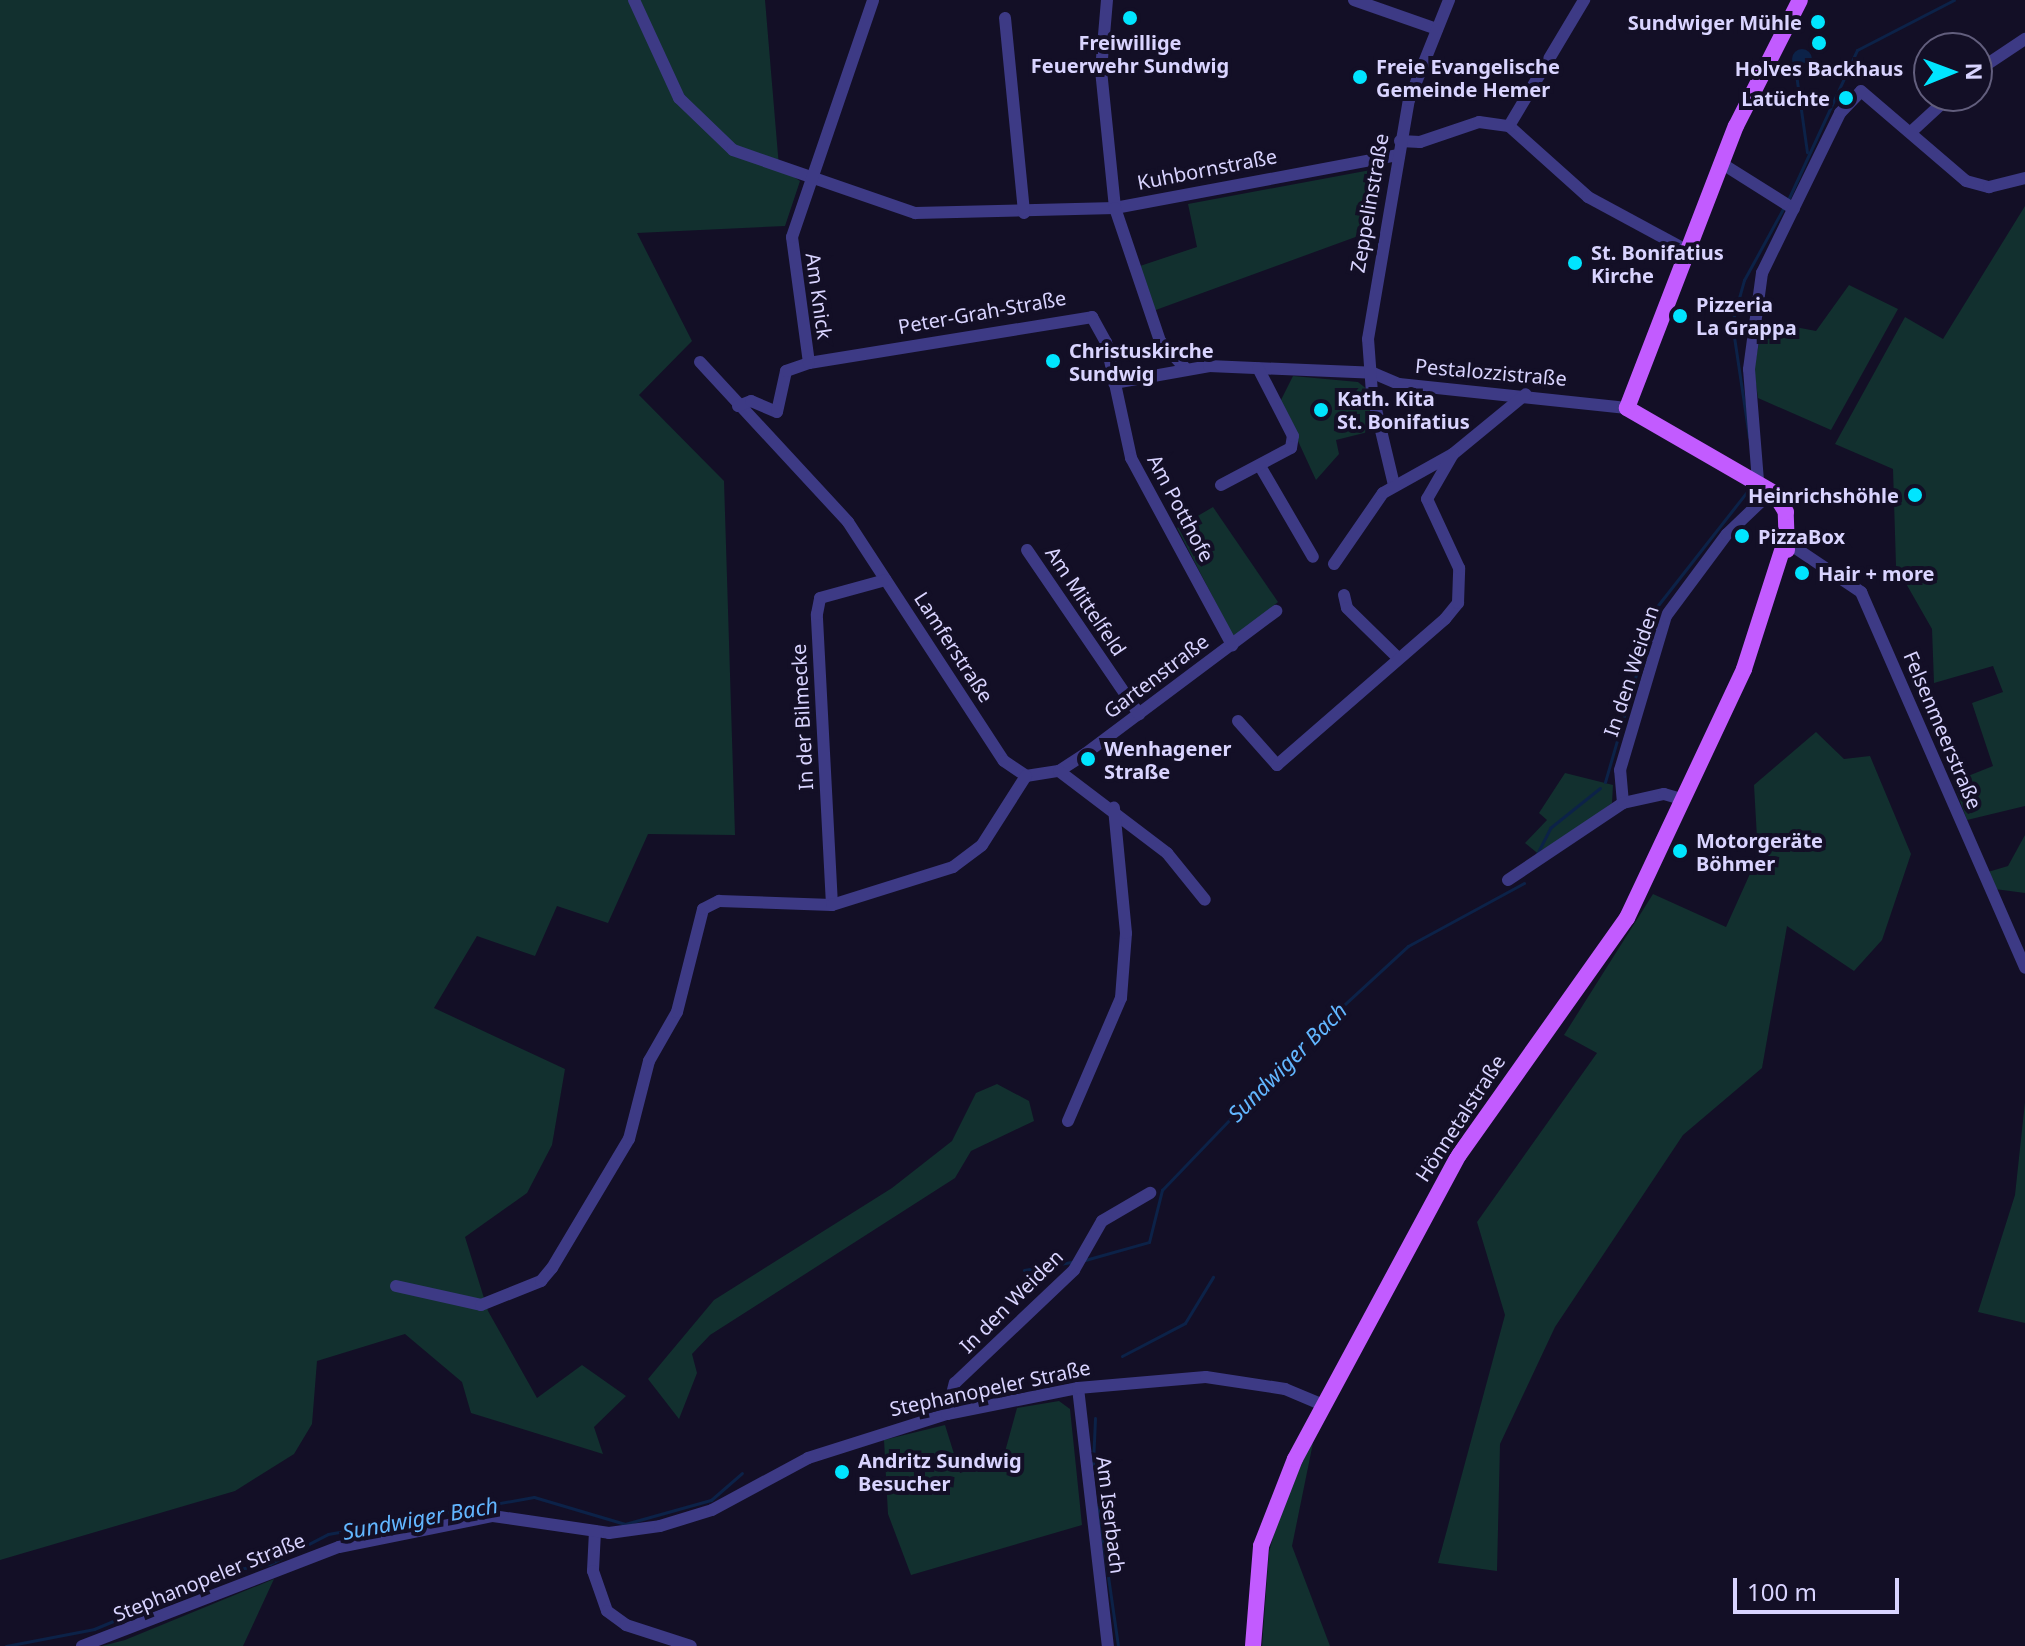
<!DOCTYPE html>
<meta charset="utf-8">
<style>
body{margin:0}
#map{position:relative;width:2025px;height:1646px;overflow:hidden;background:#130f26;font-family:"Noto Sans",sans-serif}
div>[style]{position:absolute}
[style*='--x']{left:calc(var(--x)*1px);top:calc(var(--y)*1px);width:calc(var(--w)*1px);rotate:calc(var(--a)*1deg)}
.green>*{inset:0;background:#12302f}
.water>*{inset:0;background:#0c2248}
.round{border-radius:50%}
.stream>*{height:3px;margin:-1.5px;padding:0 1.5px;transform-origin:1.5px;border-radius:1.5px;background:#0c2248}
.minor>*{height:12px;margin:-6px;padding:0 6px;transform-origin:6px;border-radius:6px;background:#3d3a85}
.major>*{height:16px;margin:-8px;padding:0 8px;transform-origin:8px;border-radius:8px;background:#c25bff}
.dots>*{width:22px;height:22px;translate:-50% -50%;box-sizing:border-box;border:4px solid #130f26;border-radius:50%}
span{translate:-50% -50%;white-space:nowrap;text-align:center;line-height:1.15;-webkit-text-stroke:8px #130f26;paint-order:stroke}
.poi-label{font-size:20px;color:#d9d4ff;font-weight:700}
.right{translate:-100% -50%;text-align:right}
.left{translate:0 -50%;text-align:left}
.street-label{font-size:20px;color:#d9d4ff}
.water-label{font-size:22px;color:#62b6ff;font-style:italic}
.north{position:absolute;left:1913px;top:32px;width:80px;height:80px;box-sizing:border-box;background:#130f26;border:2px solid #625e7d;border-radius:50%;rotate:89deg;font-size:22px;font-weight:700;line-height:32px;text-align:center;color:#d9d4ff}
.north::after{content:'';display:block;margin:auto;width:28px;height:36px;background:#00e5ff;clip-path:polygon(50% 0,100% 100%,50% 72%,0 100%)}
.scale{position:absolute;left:1733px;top:1578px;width:166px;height:36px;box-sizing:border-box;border:4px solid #d9d4ff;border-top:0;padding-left:10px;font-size:24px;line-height:28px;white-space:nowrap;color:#d9d4ff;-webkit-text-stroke:6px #130f26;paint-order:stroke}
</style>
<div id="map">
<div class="green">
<div style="clip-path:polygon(0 0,765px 0,779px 167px,800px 181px,785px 226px,637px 233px,692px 341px,639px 395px,724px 481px,735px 835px,648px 834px,608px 923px,557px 906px,535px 956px,477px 936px,434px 1008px,565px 1069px,552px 1145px,527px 1193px,465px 1237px,488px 1311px,537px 1398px,582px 1365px,626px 1396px,594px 1427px,603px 1454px,471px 1413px,462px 1382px,405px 1334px,317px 1361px,312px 1424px,294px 1454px,235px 1491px,0 1560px)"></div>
<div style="clip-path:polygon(1376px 169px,1372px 231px,1153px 311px,1140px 266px,1197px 247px,1188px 204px)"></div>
<div style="clip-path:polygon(2025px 206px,2025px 806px,1967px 820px,1953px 782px,1993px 766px,1972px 703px,2003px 692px,1993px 666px,1934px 683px,1932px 629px,1896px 566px,1893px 469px,1835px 444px,1905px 317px,1943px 339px)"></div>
<div style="clip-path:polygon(1849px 285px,1898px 309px,1831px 430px,1758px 398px,1754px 369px,1763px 321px,1816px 331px)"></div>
<div style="clip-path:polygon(1293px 376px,1358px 382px,1368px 390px,1376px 430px,1336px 440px,1339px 454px,1316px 480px,1280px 402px)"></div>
<div style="clip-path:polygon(1213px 507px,1278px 602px,1234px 638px,1177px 528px)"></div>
<div style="clip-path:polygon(1816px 732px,1844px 759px,1870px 756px,1911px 854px,1882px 940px,1854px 971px,1787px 926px,1762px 1068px,1683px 1135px,1555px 1327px,1500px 1444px,1497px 1571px,1438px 1563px,1505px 1315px,1477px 1222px,1597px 1053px,1564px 1035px,1653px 894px,1726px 927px,1758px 856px,1754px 785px)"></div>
<div style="clip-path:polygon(1565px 773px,1613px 785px,1612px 803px,1541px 856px,1525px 843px,1547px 820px,1539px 813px)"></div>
<div style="clip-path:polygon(2025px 835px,2025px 893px,1995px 889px,1988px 872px,2008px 866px)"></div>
<div style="clip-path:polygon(997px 1084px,1029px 1101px,1034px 1121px,971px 1151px,955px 1178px,710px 1335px,692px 1354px,697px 1373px,679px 1419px,648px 1379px,714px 1300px,892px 1188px,952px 1141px,976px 1093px)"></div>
<div style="clip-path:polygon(2025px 1102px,2025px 1323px,1978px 1312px,2015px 1195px)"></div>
<div style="clip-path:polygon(1059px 1401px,1070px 1409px,1082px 1525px,911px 1575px,888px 1514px,884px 1440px,945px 1425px,960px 1473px,1003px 1459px,1017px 1408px)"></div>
<div style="clip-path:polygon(1314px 1438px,1292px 1546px,1330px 1646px,1262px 1646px,1269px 1552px,1283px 1501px)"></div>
<div style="clip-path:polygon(274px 1579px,243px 1646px,102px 1646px,125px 1640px)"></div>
</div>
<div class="water">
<div class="round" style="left:1792px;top:49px;width:20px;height:20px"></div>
</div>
<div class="stream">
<div style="--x:1795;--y:67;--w:86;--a:82"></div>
<div style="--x:1788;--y:200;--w:165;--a:-65.3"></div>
<div style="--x:1857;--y:50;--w:109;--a:-27.3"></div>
<div style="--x:1749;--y:437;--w:115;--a:-98.5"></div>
<div style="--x:1732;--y:323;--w:45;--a:-74.4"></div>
<div style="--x:1744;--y:280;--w:83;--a:-61.3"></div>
<div style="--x:1605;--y:782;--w:180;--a:-73.9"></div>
<div style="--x:1655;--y:609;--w:152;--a:-51.9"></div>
<div style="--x:1536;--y:856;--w:31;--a:-63"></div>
<div style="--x:1550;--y:828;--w:64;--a:-38.7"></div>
<div style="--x:1085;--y:1260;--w:66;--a:-15.7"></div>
<div style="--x:1149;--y:1242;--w:54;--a:-76"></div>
<div style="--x:1162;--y:1190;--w:211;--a:-46.2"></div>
<div style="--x:1308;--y:1038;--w:136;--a:-42.6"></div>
<div style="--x:1408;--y:946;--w:132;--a:-28.5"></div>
<div style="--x:1024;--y:1270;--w:48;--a:-9.7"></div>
<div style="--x:1122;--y:1356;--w:71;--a:-27.6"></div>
<div style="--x:1185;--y:1323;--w:54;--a:-58.7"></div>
<div style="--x:1093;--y:1464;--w:46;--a:-87.5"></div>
<div style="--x:1098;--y:1507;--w:140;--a:81.8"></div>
<div style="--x:6;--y:1646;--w:90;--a:-10.9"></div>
<div style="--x:94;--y:1629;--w:156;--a:-22.6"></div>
<div style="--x:238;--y:1569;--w:32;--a:-9"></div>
<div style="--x:270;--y:1564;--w:65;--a:-27.3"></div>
<div style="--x:328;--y:1534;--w:209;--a:-10.2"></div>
<div style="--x:534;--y:1497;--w:95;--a:16.5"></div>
<div style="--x:625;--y:1524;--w:89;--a:-15.6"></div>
<div style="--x:711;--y:1500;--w:41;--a:-41.1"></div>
</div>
<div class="minor">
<div style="--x:634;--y:0;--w:108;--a:65.3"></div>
<div style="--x:679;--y:98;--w:75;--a:43.9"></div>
<div style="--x:733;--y:150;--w:193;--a:19.1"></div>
<div style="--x:915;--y:213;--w:200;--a:-1.4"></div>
<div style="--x:1115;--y:208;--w:287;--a:-10.6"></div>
<div style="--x:1107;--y:0;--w:70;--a:94.9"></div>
<div style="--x:1101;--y:70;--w:139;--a:84.2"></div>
<div style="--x:1115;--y:208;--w:140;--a:71.3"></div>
<div style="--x:1160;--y:341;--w:38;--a:47"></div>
<div style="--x:1354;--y:0;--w:88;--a:19.3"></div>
<div style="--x:1005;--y:18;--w:196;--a:84.4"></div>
<div style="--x:1977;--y:71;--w:58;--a:-33.7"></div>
<div style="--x:1509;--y:126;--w:106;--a:41.9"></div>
<div style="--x:1588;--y:197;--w:111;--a:28.4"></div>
<div style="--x:1509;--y:126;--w:147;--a:-59.2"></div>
<div style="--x:1911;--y:132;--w:53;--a:-42.7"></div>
<div style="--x:1400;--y:141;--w:20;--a:3"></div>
<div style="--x:1420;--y:142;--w:62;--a:-18.7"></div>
<div style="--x:1479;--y:122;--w:30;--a:8"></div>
<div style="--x:1721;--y:163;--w:86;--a:32.2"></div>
<div style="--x:700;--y:362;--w:218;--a:47.2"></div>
<div style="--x:848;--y:522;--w:285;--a:56.9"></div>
<div style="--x:1004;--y:761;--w:27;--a:34"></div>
<div style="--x:1026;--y:776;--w:33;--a:-9"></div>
<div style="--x:1059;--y:771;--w:31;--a:-33"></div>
<div style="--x:1085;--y:754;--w:239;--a:-36.8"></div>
<div style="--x:809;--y:363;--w:287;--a:-9.2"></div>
<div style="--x:1092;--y:317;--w:29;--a:61"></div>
<div style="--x:1106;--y:342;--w:119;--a:77.8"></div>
<div style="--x:1131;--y:458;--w:213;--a:61.6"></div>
<div style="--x:1114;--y:383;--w:97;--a:-10.1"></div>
<div style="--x:1209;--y:366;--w:164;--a:2.4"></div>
<div style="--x:1373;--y:373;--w:28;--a:23"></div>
<div style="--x:1399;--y:384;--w:229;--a:6"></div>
<div style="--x:738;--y:406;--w:14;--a:-21"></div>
<div style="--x:751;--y:401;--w:28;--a:23"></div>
<div style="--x:777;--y:412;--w:42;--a:-77.6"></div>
<div style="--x:786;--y:371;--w:24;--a:-19"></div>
<div style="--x:809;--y:363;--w:127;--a:-97.7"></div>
<div style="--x:792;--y:237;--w:250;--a:-71.1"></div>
<div style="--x:1260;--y:466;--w:105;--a:59.8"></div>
<div style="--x:1758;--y:481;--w:112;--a:-94.6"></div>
<div style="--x:1749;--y:369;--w:97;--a:-82.3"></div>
<div style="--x:1762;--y:273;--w:178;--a:-64"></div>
<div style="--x:1840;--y:113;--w:30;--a:-46"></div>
<div style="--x:1861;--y:91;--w:138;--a:40.6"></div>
<div style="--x:1966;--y:181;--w:24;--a:15"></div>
<div style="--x:1989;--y:187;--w:37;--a:-14"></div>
<div style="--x:1221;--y:485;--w:79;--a:-27.9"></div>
<div style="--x:1291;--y:448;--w:12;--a:-81"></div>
<div style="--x:1293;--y:436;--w:76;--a:-117.2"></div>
<div style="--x:1394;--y:485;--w:95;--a:-103.4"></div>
<div style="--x:1372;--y:393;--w:54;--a:-94.2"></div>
<div style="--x:1368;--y:339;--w:242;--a:-80.3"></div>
<div style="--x:1409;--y:100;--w:108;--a:-68.2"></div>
<div style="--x:1785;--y:541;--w:92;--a:33.9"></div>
<div style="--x:1861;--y:592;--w:410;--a:66.4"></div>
<div style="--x:1027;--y:550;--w:199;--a:55.7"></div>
<div style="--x:1334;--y:564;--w:86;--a:-55.4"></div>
<div style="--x:1383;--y:493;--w:80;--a:-29.1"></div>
<div style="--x:1453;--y:454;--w:94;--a:-39.4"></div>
<div style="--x:1344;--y:595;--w:13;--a:77"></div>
<div style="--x:1347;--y:608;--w:69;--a:44.4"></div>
<div style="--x:1238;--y:721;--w:59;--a:48.4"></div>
<div style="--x:1277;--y:765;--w:223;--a:-41"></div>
<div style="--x:1445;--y:619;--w:21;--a:-51"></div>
<div style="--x:1458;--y:603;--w:35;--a:-88"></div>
<div style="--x:1459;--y:568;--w:76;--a:-114.9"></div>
<div style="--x:1427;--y:499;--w:52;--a:-60"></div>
<div style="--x:1059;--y:771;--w:136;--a:37.2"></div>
<div style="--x:1167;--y:853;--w:60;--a:51"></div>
<div style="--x:1623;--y:803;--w:33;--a:-95"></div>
<div style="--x:1620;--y:770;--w:161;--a:-73.4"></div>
<div style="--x:1666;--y:616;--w:102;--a:-53.4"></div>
<div style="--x:1727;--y:534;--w:62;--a:-43.7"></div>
<div style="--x:1508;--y:880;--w:138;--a:-33.8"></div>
<div style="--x:1623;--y:803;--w:42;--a:-12.4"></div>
<div style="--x:1664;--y:794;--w:19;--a:16"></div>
<div style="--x:832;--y:905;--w:291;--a:-93"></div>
<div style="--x:817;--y:614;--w:16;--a:-79"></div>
<div style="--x:820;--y:598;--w:68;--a:-15.3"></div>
<div style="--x:1068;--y:1121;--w:134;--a:-66.7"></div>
<div style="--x:1121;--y:998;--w:65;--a:-85.6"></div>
<div style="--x:1126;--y:933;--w:126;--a:-95.5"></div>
<div style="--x:396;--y:1286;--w:87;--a:12.6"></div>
<div style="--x:481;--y:1305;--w:65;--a:-21.8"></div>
<div style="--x:541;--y:1281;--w:17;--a:-50"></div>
<div style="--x:552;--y:1268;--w:150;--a:-59.2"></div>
<div style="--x:629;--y:1139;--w:81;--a:-75.6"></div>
<div style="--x:649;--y:1061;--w:56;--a:-60.3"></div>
<div style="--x:677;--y:1012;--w:106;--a:-75.8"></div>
<div style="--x:703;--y:909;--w:18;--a:-27"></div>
<div style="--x:719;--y:901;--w:113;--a:2"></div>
<div style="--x:832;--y:905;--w:127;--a:-17.4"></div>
<div style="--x:953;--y:867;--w:36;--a:-37"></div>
<div style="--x:982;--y:845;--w:82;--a:-57.5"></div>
<div style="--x:1078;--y:1388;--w:260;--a:83.4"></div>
<div style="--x:947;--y:1414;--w:32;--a:-76"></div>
<div style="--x:955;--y:1383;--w:164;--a:-43.5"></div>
<div style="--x:1074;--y:1270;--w:56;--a:-60.3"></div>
<div style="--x:1102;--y:1221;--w:56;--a:-30.3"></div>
<div style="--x:595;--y:1531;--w:40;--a:92.9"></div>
<div style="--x:593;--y:1571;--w:42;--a:70.7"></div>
<div style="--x:607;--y:1611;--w:24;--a:36"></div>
<div style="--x:626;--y:1625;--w:68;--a:17.9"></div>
<div style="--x:82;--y:1646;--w:275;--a:-21.1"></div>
<div style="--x:339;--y:1547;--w:157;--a:-11.4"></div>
<div style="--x:493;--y:1516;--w:117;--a:8.3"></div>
<div style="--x:609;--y:1533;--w:51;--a:-7.8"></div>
<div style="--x:660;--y:1526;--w:54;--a:-17.1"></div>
<div style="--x:712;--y:1510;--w:109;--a:-28.4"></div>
<div style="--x:808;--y:1458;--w:146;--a:-17.6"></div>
<div style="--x:947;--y:1414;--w:134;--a:-11.2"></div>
<div style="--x:1078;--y:1388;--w:128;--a:-4.9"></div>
<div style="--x:1206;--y:1377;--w:80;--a:8.6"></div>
<div style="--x:1285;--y:1389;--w:41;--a:22.8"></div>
</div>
<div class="major">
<div style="--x:1787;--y:550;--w:38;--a:-92"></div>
<div style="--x:1786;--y:512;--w:22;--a:-122"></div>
<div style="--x:1774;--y:493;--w:170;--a:-150"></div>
<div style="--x:1627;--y:408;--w:302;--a:-68.9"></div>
<div style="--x:1736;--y:126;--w:141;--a:-63.1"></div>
<div style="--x:1253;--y:1646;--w:100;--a:-85.4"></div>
<div style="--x:1261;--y:1546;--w:93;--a:-68.7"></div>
<div style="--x:1295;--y:1459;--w:345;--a:-61.7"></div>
<div style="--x:1459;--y:1155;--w:291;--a:-54.7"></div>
<div style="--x:1627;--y:918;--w:275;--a:-64.8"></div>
<div style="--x:1744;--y:669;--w:134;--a:-72.2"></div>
</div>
<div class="dots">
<div style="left:1130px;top:18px;background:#00e5ff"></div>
<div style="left:1818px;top:22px;background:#00e5ff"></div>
<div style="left:1819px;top:43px;background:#00e5ff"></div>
<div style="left:1360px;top:77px;background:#00e5ff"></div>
<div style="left:1846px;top:98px;background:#00e5ff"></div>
<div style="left:1575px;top:263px;background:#00e5ff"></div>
<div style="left:1680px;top:316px;background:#00e5ff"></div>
<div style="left:1053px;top:361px;background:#00e5ff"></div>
<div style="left:1321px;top:410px;background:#00e5ff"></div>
<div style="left:1915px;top:495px;background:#00e5ff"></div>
<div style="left:1742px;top:536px;background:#00e5ff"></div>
<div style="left:1802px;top:573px;background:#00e5ff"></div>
<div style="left:1088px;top:759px;background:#00e5ff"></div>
<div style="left:1680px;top:851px;background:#00e5ff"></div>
<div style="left:842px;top:1472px;background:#00e5ff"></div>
</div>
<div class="poi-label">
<span class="right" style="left:1802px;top:22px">Sundwiger Mühle</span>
<span style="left:1130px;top:54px">Freiwillige<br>Feuerwehr Sundwig</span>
<span class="left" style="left:1376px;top:78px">Freie Evangelische<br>Gemeinde Hemer</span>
<span style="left:1819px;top:68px">Holves Backhaus</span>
<span class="right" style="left:1830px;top:98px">Latüchte</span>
<span class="left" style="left:1591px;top:264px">St. Bonifatius<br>Kirche</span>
<span class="left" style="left:1696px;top:316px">Pizzeria<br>La Grappa</span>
<span class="left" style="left:1069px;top:362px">Christuskirche<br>Sundwig</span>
<span class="left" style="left:1337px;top:410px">Kath. Kita<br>St. Bonifatius</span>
<span class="right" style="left:1899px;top:495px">Heinrichshöhle</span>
<span class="left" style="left:1758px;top:536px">PizzaBox</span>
<span class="left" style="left:1818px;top:573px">Hair + more</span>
<span class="left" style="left:1104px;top:760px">Wenhagener<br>Straße</span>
<span class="left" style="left:1696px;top:852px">Motorgeräte<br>Böhmer</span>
<span class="left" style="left:858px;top:1472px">Andritz Sundwig<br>Besucher</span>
</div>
<div class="street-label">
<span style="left:1207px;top:169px;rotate:-11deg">Kuhbornstraße</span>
<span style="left:1369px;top:203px;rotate:-80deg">Zeppelinstraße</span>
<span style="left:819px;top:296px;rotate:82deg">Am Knick</span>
<span style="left:982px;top:312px;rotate:-10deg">Peter-Grah-Straße</span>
<span style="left:1491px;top:372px;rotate:5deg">Pestalozzistraße</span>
<span style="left:1181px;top:508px;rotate:62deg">Am Potthofe</span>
<span style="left:1086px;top:601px;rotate:56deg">Am Mittelfeld</span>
<span style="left:954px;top:647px;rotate:57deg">Lamferstraße</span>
<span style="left:1631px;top:671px;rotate:-72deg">In den Weiden</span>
<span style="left:1156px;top:676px;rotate:-37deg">Gartenstraße</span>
<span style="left:802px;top:717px;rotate:-93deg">In der Bilmecke</span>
<span style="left:1943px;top:730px;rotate:67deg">Felsenmeerstraße</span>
<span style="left:1460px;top:1118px;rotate:-57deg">Hönnetalstraße</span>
<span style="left:1011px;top:1301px;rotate:-45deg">In den Weiden</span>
<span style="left:990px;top:1388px;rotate:-12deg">Stephanopeler Straße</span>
<span style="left:1111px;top:1515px;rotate:83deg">Am Iserbach</span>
<span style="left:209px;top:1577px;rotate:-22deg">Stephanopeler Straße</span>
</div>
<div class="water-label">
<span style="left:1287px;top:1062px;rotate:-45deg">Sundwiger Bach</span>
<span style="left:420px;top:1518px;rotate:-10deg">Sundwiger Bach</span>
</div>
<div class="north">N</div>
<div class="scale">100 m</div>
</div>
